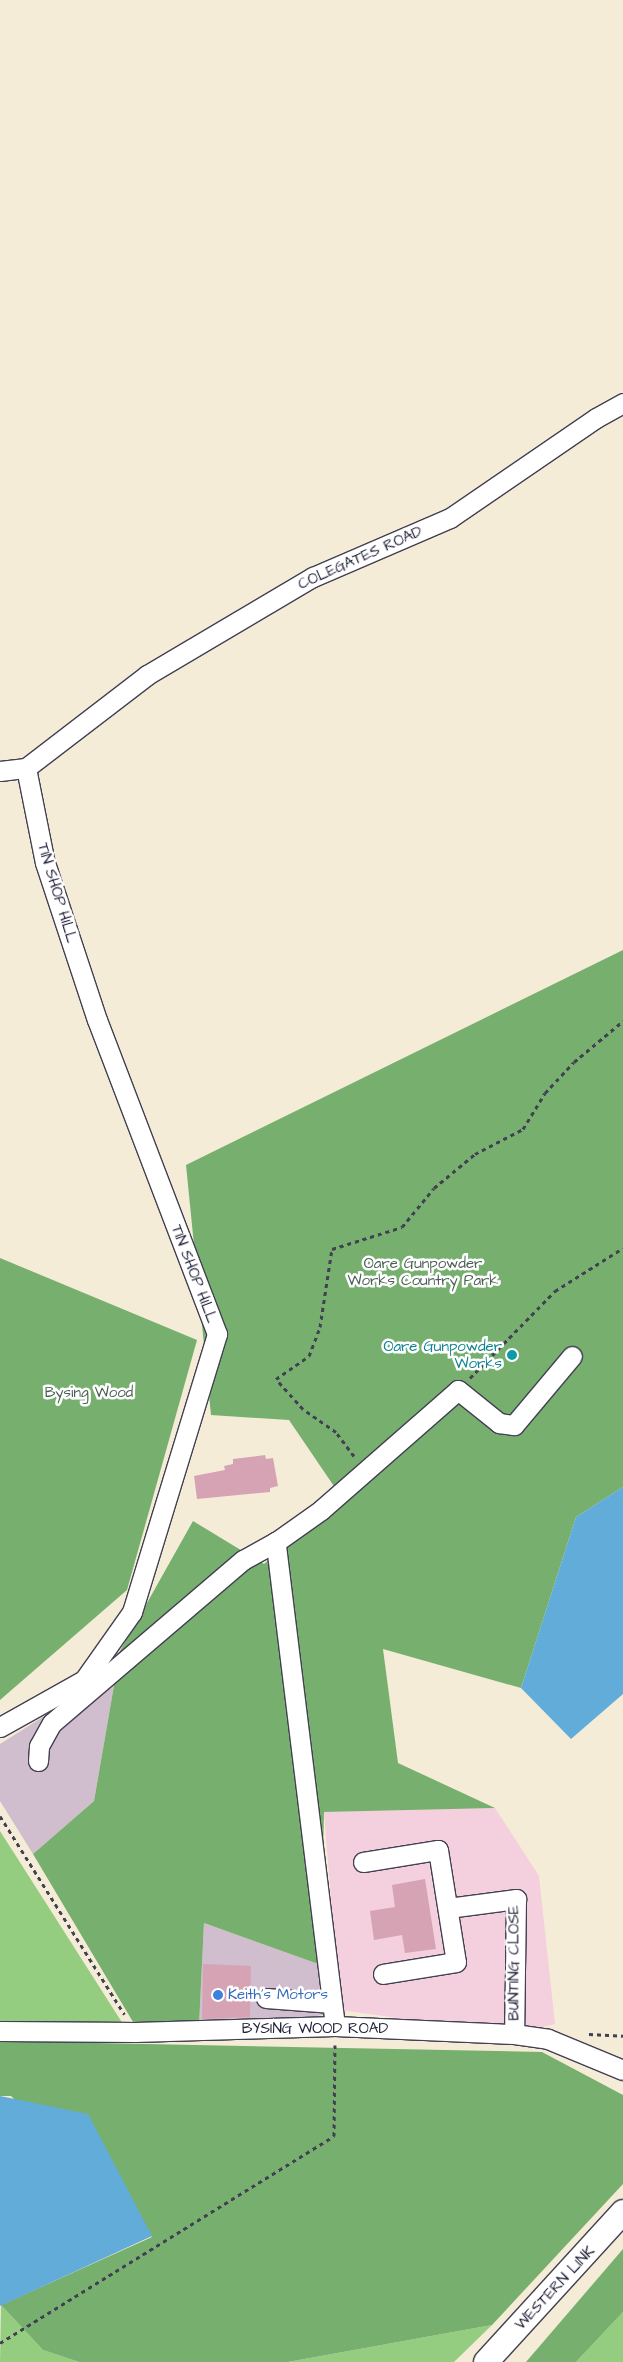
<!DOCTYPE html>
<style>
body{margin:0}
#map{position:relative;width:623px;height:2362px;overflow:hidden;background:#f4ecd7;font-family:"Architects Daughter",sans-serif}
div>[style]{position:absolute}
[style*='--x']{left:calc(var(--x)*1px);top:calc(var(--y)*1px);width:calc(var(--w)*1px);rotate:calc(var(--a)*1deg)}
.built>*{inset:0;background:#f4cfdd}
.industrial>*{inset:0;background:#d0bdcd}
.green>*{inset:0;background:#94cc80}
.forest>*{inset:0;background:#77b06e}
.water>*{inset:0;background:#61acd9}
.building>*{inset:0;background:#d5a3b4}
.path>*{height:3px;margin-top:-1.5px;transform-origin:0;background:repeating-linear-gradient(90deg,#424052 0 4px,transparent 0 8px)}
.roads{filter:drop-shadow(1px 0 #424052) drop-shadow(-1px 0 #424052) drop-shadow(0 1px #424052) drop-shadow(0 -1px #424052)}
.minor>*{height:19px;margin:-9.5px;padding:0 9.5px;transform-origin:9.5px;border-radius:9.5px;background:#fff}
.major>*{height:24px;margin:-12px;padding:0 12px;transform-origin:12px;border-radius:12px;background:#fff}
.dots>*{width:14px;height:14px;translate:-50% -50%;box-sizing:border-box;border:2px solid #fff;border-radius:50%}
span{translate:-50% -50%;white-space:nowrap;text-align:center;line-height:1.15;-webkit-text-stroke:5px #fff;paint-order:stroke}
.street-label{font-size:15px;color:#22223b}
.park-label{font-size:15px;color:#4a5e53}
.culture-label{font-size:15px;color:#0d838f}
.right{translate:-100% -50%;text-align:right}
.shop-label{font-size:15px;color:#366cbe}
.left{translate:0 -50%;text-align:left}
</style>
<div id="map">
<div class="built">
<div style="clip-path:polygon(495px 1808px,539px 1876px,555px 2024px,514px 2034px,340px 2010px,324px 1812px)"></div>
</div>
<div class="industrial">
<div style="clip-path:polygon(120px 1651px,94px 1801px,33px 1854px,0 1801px,0 1744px,46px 1715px)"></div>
<div style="clip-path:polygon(204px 1923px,321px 1965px,330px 2014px,254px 2025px,199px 2026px)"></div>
</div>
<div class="green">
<div style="clip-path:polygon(0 1831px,123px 2024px,0 2023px)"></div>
<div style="clip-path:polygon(1px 2305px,43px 2350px,79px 2362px,0 2362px)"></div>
<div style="clip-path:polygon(623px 2312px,623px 2362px,576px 2362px)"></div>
<div style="clip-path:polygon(492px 2325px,454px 2362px,288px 2362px)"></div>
</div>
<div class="forest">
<div style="clip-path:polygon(623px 950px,623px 1487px,576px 1517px,521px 1688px,383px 1649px,398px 1763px,495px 1808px,324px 1812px,321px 1965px,204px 1923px,199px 2026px,133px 2022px,33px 1854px,94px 1801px,120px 1651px,193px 1521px,264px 1564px,342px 1498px,289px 1420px,211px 1415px,186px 1165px)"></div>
<div style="clip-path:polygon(0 1258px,197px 1340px,127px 1590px,0 1700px)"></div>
<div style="clip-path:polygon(0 2041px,542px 2052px,623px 2095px,623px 2184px,492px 2325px,288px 2362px,79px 2362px,43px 2350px,1px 2305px,152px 2237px,11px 2096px,0 2096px)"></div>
<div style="clip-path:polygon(623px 2249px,623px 2312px,576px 2362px,526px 2362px)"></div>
</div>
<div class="water">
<div style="clip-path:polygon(623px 1487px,623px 1694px,571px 1739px,521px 1688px,576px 1517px)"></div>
<div style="clip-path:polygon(0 2096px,88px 2114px,152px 2236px,0 2306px)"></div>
</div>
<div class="building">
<div style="clip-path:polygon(265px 1455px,266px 1459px,273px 1458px,278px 1486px,270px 1488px,270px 1492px,197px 1499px,194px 1476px,225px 1470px,224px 1466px,233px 1464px,233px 1459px)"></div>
<div style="clip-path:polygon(425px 1879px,436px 1949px,405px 1953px,402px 1935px,374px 1940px,370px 1911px,395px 1907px,392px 1885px)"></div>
<div style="clip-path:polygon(203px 1964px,251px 1966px,250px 2017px,202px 2019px)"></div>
</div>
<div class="path">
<div style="--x:470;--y:1378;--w:122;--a:-45.7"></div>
<div style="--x:555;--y:1291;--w:80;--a:-32.3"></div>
<div style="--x:354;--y:1456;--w:30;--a:-127"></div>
<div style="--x:336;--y:1432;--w:40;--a:-145.1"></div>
<div style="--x:303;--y:1409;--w:40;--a:-132"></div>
<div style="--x:276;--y:1379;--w:40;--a:-34.9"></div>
<div style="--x:309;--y:1356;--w:31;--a:-69"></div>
<div style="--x:320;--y:1327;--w:79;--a:-81.3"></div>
<div style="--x:332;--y:1249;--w:73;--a:-17.4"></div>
<div style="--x:402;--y:1227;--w:50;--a:-50.6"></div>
<div style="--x:434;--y:1188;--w:53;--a:-39.7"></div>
<div style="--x:475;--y:1154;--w:54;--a:-27.5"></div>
<div style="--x:523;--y:1129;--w:42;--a:-58.6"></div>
<div style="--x:545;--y:1093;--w:42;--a:-46.9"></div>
<div style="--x:574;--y:1062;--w:64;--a:-39.9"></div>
<div style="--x:0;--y:1816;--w:234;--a:57.9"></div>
<div style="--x:589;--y:2034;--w:34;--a:3"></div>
<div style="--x:0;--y:2343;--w:393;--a:-31.8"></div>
<div style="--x:334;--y:2136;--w:91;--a:-89.4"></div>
</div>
<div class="roads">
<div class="minor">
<div style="--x:26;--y:768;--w:153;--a:-37.5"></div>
<div style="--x:147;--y:675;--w:193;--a:-30.6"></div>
<div style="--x:313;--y:577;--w:149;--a:-23.3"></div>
<div style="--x:450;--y:518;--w:177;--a:-34.4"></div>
<div style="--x:596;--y:418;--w:31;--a:-29"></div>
<div style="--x:0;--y:771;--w:26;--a:-7"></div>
<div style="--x:0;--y:1727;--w:96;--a:-29.2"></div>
<div style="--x:84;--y:1680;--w:83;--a:-54.8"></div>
<div style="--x:132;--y:1612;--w:291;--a:-73"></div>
<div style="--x:217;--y:1334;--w:336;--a:-110.9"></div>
<div style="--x:97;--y:1020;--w:165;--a:-108.3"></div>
<div style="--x:45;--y:863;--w:97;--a:-101.3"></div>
<div style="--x:38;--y:1761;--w:15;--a:-86"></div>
<div style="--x:39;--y:1746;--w:26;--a:-61"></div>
<div style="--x:52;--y:1723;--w:251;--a:-40.5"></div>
<div style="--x:243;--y:1560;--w:38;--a:-29"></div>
<div style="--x:363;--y:1862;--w:76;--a:-9.1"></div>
<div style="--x:438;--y:1850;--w:113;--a:80.9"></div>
<div style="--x:456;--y:1962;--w:74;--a:170.7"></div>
<div style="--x:448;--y:1908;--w:69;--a:-7.5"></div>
<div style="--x:516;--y:1899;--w:135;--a:90.8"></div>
<div style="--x:266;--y:1998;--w:66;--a:4.3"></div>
<div style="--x:335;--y:2026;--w:488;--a:-97"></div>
<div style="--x:276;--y:1542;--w:55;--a:-35.4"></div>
<div style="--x:321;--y:1510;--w:182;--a:-41.2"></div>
<div style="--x:458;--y:1390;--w:53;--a:38.8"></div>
<div style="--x:499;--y:1423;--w:15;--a:8"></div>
<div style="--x:514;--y:1425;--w:90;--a:-50"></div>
<div style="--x:0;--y:2031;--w:135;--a:0.4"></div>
<div style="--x:135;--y:2032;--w:200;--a:-1.7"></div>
<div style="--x:335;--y:2026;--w:179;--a:2.6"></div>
<div style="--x:514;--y:2034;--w:34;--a:8"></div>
<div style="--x:548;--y:2039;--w:81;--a:22.5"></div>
</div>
<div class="major">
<div style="--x:486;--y:2362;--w:203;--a:-47.6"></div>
</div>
</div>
<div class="dots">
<div style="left:512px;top:1355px;background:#0f9aa8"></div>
<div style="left:218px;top:1995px;background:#3f7fe0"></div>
</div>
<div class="street-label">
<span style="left:360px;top:558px;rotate:-24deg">COLEGATES ROAD</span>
<span style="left:57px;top:893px;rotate:73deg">TIN SHOP HILL</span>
<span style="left:194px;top:1274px;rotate:69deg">TIN SHOP HILL</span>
<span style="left:514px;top:1963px;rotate:-90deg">BUNTING CLOSE</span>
<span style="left:315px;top:2029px">BYSING WOOD ROAD</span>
<span style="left:555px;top:2288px;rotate:-47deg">WESTERN LINK</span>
</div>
<div class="park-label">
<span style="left:423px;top:1272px">Oare Gunpowder<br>Works Country Park</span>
<span style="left:89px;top:1393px">Bysing Wood</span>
</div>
<div class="culture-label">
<span class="right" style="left:502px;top:1355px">Oare Gunpowder<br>Works</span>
</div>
<div class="shop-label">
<span class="left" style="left:228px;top:1995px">Keith's Motors</span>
</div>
</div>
